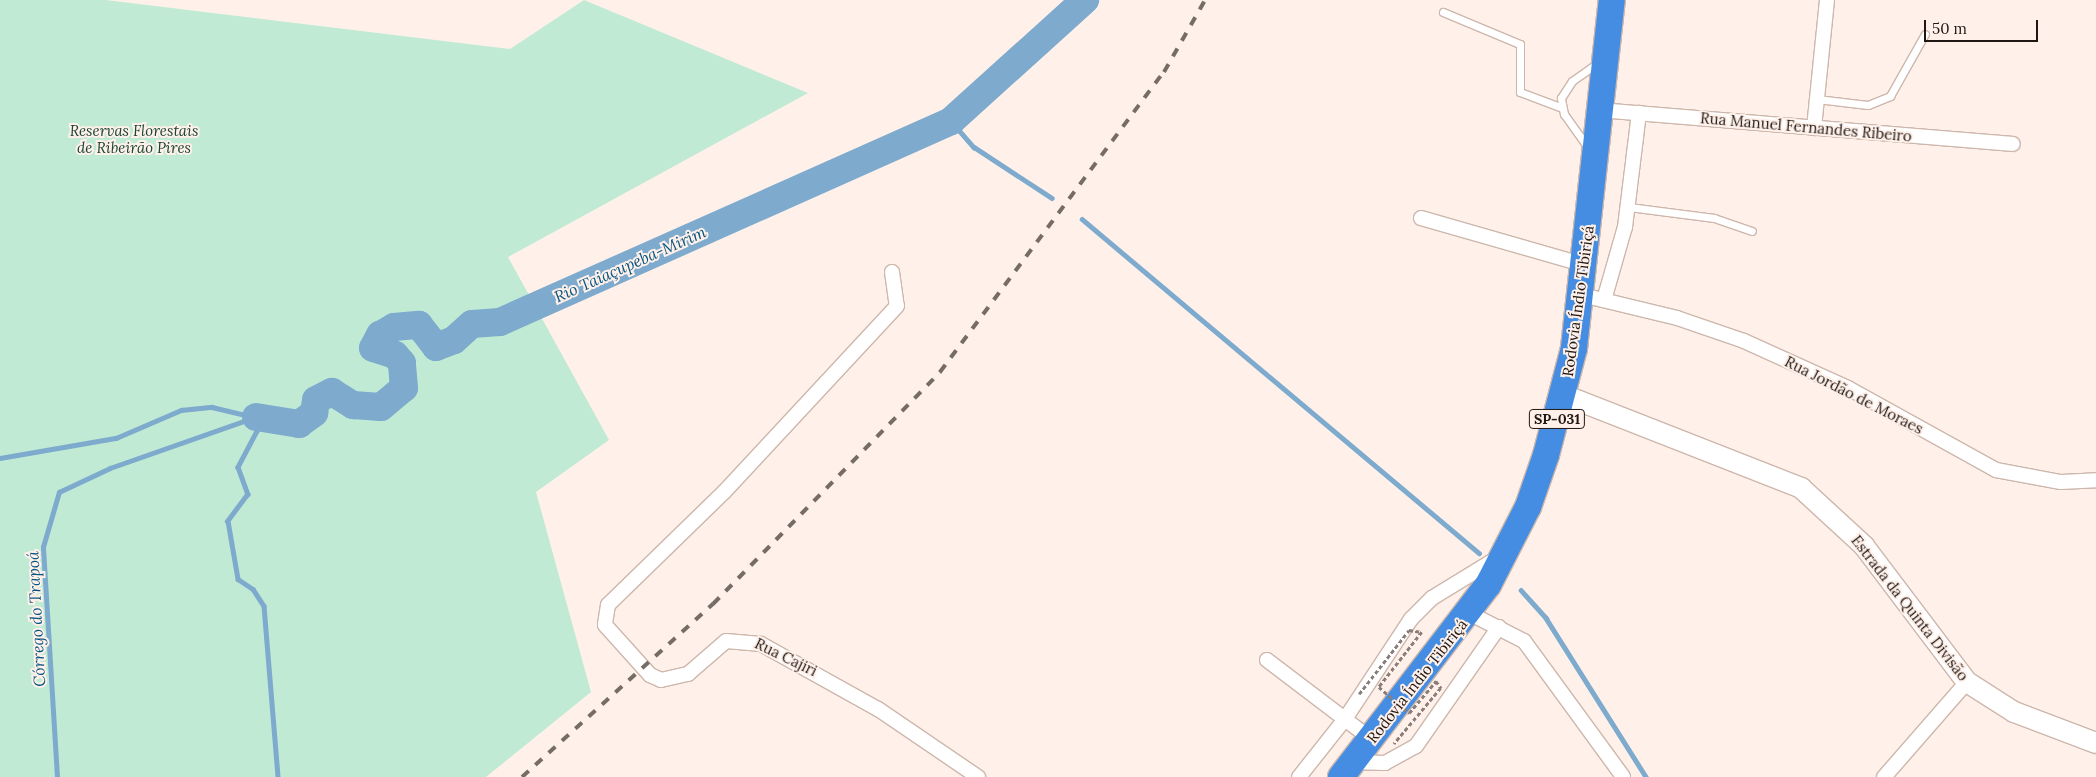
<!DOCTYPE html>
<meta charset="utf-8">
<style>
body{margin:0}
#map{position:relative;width:2096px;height:777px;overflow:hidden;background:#fff1ea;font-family:Lora,serif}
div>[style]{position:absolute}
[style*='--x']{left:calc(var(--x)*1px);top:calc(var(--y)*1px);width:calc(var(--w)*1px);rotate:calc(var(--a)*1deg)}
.green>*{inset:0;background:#c0ead4}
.stream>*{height:4.5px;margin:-2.25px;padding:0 2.25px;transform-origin:2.25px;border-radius:2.25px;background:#7daacd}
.river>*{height:28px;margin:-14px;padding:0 14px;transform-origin:14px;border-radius:14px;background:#7daacd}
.roads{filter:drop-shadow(1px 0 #cdb7ac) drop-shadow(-1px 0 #cdb7ac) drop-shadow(0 1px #cdb7ac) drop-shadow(0 -1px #cdb7ac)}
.lane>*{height:7px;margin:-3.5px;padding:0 3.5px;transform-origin:3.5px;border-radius:3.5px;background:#fff}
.street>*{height:14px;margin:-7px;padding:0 7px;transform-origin:7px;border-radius:7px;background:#fff}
.secondary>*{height:20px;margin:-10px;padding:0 10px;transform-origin:10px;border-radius:10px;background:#fff}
.highway>*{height:26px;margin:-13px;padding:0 13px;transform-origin:13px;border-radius:13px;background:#448de3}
.rail>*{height:4px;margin-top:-2px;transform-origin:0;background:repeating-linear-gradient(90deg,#766c66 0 9px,transparent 0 18px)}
.path-bridge>*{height:2.5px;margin-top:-1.25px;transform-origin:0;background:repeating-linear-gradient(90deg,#897e79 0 4px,transparent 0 6.5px)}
span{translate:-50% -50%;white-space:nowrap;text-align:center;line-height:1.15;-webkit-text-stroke:4px #fff1ea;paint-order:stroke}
.shield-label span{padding:1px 4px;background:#fff1ea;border:1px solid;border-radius:4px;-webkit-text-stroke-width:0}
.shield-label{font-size:14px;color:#1f1713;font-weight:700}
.street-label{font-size:15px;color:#1f1713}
.park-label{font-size:15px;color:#194532;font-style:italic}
.water-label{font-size:16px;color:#075582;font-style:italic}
.scale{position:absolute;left:1924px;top:20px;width:114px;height:22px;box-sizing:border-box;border:2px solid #1f1713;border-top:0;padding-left:6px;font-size:15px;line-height:18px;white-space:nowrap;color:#1f1713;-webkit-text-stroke:4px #fff1ea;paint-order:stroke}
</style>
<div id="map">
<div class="green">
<div style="clip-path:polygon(0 0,106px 0,510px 49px,584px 0,808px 93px,508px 257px,609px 440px,536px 492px,591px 692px,486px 777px,0 777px)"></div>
</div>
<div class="stream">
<div style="--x:951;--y:121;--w:35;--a:49"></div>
<div style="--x:974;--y:147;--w:93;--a:33.2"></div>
<div style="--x:1082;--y:219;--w:519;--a:40.07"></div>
<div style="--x:256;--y:417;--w:14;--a:86"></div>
<div style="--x:257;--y:431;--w:41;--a:117.8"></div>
<div style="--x:238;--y:467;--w:29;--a:70"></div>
<div style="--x:248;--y:494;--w:34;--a:127"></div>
<div style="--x:228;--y:521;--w:59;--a:80.2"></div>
<div style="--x:238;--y:579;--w:18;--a:34"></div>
<div style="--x:253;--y:589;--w:20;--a:57"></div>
<div style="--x:264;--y:606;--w:172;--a:85.3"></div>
<div style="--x:0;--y:458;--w:118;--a:-9.8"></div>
<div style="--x:116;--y:438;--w:71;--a:-23.3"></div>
<div style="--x:181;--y:410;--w:31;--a:-6"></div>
<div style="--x:212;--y:407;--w:43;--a:13.4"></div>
<div style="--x:1521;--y:590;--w:38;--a:48"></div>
<div style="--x:1546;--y:618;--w:188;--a:57.8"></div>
<div style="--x:57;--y:777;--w:230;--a:-93.5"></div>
<div style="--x:43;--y:547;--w:57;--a:-73.8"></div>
<div style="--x:59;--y:492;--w:56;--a:-25.2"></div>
<div style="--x:110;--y:468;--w:155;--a:-19.3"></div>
</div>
<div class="river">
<div style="--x:256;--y:417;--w:44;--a:9.2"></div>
<div style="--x:299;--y:424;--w:19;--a:-36"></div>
<div style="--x:314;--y:413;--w:13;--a:-81"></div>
<div style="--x:316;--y:400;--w:18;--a:-27"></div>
<div style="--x:332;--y:392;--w:25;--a:32"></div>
<div style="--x:353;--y:405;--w:28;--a:4"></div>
<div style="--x:381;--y:407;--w:30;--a:-40"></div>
<div style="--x:404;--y:388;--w:25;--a:-95"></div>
<div style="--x:402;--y:363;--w:11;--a:-131"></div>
<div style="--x:395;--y:355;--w:23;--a:-162"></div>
<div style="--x:373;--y:348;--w:15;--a:-62"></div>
<div style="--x:380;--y:335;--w:16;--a:-30"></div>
<div style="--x:394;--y:327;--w:25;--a:-5"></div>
<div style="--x:419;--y:325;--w:28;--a:52"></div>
<div style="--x:436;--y:347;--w:19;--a:-21"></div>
<div style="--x:454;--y:340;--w:24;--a:-42"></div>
<div style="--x:472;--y:324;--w:28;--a:-4"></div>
<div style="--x:500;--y:322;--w:494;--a:-24"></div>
<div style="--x:951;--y:121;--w:181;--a:-42.1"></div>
</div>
<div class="roads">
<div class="lane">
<div style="--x:1443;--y:12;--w:83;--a:22.6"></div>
<div style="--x:1520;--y:44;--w:48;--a:90"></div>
<div style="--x:1520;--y:92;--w:43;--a:20.6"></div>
<div style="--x:1817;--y:99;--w:51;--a:6.7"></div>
<div style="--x:1868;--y:105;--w:24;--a:-22"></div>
<div style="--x:1890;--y:96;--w:71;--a:-60.6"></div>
<div style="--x:1589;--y:149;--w:43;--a:-125.5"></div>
<div style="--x:1564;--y:114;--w:16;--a:-101"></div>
<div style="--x:1561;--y:98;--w:20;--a:-57"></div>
<div style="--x:1572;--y:81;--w:32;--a:-35"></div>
<div style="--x:1629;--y:207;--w:86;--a:7.4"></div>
<div style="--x:1714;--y:218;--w:40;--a:18.9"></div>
</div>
<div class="street">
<div style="--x:1600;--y:110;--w:414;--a:4.7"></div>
<div style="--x:1814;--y:128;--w:129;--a:-84.2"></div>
<div style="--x:1421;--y:218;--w:171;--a:16"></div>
<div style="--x:892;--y:272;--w:34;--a:82"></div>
<div style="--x:897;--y:306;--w:254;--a:132.9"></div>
<div style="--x:724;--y:492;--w:162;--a:135.8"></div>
<div style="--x:608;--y:605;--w:20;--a:99"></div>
<div style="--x:605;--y:625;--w:67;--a:48"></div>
<div style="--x:650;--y:675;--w:12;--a:24"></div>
<div style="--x:661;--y:680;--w:28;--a:-13"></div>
<div style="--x:688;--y:674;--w:50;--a:-41"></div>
<div style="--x:726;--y:641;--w:35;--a:5"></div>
<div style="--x:761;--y:644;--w:134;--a:29.1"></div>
<div style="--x:878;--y:709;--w:121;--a:34.2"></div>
<div style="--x:1582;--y:295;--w:98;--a:13.6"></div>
<div style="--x:1677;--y:318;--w:71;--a:18.9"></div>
<div style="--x:1744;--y:341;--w:114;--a:24.3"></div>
<div style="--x:1848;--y:388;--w:169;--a:29"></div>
<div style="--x:1996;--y:470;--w:66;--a:10.5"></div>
<div style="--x:2061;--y:482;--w:35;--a:-3"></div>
<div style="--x:1604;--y:300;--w:76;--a:-74"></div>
<div style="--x:1625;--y:227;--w:115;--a:-83"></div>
<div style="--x:1469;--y:613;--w:62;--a:27"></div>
<div style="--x:1524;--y:641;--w:168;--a:53.9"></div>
<div style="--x:1267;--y:660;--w:131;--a:37.2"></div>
<div style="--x:1353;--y:762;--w:32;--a:2"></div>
<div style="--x:1385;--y:763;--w:35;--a:-29"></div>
<div style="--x:1416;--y:746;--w:145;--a:-55.1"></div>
<div style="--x:1299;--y:777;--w:74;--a:-51.6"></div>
<div style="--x:1345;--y:719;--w:120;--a:-56.6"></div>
<div style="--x:1411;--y:619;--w:30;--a:-45"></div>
<div style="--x:1432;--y:598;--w:79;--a:-31.5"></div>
<div style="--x:1884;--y:777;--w:126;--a:-48.9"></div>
</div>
<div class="secondary">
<div style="--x:1564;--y:395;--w:255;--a:21.4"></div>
<div style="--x:1801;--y:488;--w:86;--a:42.6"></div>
<div style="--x:1864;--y:546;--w:171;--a:52.9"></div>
<div style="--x:1967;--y:682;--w:56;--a:32.6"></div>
<div style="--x:2014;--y:712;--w:88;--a:20.7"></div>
</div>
<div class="highway">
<div style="--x:1341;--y:777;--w:242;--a:-52.6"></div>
<div style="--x:1488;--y:585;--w:88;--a:-62.9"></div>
<div style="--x:1528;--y:507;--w:55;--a:-70.9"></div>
<div style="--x:1546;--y:455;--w:111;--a:-75.3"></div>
<div style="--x:1574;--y:348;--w:350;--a:-83.8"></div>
</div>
</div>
<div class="rail">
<div style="--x:522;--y:777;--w:258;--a:-42.2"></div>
<div style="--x:713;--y:604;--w:325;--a:-45.6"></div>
<div style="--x:940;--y:372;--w:374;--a:-53.3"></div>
<div style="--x:1164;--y:72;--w:83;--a:-60.3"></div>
</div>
<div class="path-bridge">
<div style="--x:1359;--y:694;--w:81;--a:-52"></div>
<div style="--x:1409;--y:630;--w:13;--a:9"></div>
<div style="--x:1422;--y:632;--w:70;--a:128"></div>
<div style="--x:1379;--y:687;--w:40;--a:41"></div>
<div style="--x:1409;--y:713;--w:42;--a:-49.8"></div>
<div style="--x:1436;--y:681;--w:9;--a:54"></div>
<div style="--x:1441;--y:688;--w:73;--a:130"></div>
</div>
<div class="shield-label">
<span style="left:1557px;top:419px">SP-031</span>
</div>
<div class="street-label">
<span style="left:1806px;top:127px;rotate:5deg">Rua Manuel Fernandes Ribeiro</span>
<span style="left:1578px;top:301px;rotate:-82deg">Rodovia Índio Tibiriçá</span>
<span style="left:1854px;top:395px;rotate:27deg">Rua Jordão de Moraes</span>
<span style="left:1910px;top:608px;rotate:52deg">Estrada da Quinta Divisão</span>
<span style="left:786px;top:657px;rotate:26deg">Rua Cajiri</span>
<span style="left:1417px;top:681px;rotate:-52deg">Rodovia Índio Tibiriçá</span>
</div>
<div class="park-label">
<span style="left:134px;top:139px">Reservas Florestais<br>de Ribeirão Pires</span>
</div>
<div class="water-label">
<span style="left:630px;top:264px;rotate:-24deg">Rio Taiaçupeba-Mirim</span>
<span style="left:36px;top:619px;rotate:-93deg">Córrego do Trapoá</span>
</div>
<div class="scale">50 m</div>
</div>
